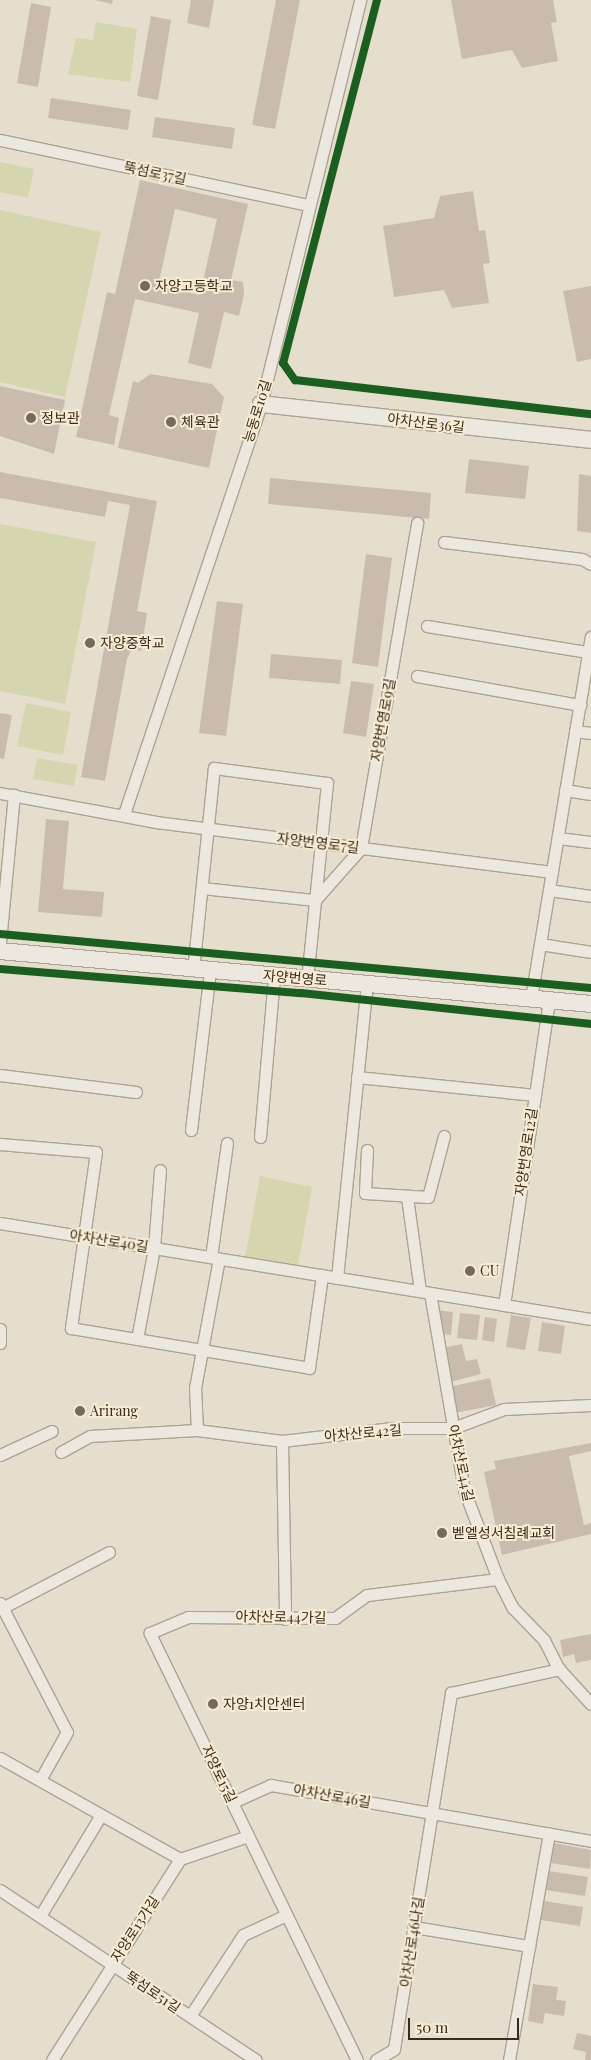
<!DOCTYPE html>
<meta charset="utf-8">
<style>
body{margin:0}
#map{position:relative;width:591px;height:2060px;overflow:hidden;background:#e5decd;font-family:"Playfair Display","Noto Sans KR",serif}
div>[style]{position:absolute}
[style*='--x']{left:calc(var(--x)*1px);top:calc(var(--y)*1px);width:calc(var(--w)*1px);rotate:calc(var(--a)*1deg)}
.green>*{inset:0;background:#d5d5af}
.building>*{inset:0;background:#c9bcae}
.roads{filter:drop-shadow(1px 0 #aaa396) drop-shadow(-1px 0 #aaa396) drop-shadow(0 1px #aaa396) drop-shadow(0 -1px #aaa396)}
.street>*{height:11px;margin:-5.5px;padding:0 5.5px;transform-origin:5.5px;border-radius:5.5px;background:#ede8df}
.secondary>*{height:16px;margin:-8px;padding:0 8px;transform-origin:8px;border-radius:8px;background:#ede8df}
.cycleway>*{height:8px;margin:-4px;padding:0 4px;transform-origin:4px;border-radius:4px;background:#1b5e20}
.dots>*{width:14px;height:14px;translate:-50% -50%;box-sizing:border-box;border:2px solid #f6ebd3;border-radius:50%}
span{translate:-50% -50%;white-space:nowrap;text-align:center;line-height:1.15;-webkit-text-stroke:4px #f6ebd3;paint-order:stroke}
.street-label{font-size:14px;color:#392b1e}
.poi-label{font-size:14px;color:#392b1e}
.left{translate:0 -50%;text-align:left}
.scale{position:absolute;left:408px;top:2018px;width:111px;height:22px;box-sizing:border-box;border:2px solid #392b1e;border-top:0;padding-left:6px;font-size:15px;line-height:18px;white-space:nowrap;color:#392b1e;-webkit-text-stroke:4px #f6ebd3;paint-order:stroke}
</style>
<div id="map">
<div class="green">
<div style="clip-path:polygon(96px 22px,137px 29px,130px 82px,68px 74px,76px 38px,93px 40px)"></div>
<div style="clip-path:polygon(0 162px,34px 169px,28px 198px,0 192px)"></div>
<div style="clip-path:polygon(0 210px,101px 232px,65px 397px,0 382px)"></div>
<div style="clip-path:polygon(0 524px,96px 542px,65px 704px,0 691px)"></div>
<div style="clip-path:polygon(26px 703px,71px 712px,63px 755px,17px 746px)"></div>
<div style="clip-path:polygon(37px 758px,78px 765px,74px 786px,33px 779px)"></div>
<div style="clip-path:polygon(260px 1176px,312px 1187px,297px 1271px,244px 1263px)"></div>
</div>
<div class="building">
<div style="clip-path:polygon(95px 0,113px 0,112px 4px)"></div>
<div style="clip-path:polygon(191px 0,214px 0,209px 28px,187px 23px)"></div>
<div style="clip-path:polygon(276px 0,300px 0,275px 129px,252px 125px)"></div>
<div style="clip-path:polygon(451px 0,553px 0,557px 22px,551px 23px,558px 61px,522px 68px,512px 50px,462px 59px)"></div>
<div style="clip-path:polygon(31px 3px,51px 7px,38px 87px,17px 83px)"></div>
<div style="clip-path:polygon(151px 16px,171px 20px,158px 100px,137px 96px)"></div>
<div style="clip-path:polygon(51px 98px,131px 110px,128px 130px,48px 118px)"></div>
<div style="clip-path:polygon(155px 117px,235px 128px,232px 149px,152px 137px)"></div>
<div style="clip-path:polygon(evenodd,140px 180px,248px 204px,231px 280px,243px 282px,244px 294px,239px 316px,224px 312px,211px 369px,188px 363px,199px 313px,135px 299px,109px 415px,119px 418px,114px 445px,76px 437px,107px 292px,115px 294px,140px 180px,175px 209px,217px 219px,200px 295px,158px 286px,175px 209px)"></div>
<div style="clip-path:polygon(473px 191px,479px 231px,485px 230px,490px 263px,483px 264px,489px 303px,452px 308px,444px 290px,394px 297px,383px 226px,434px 218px,440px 196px)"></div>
<div style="clip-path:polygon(591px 286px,591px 359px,577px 362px,563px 291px)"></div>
<div style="clip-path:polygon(150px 374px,212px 384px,224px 397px,209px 468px,118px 448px,133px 381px,138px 383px)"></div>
<div style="clip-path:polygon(0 386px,65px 400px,54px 454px,0 436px)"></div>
<div style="clip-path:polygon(469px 459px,529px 466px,525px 499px,465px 493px)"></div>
<div style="clip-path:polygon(0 472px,157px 501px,137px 611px,147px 613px,141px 651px,132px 649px,127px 659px,105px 781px,81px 777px,130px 505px,108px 501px,105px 517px,0 498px)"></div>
<div style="clip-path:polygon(579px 474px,591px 476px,591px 533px,577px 531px)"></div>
<div style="clip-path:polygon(270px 478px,431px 493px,429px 519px,268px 504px)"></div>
<div style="clip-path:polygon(366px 554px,392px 558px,378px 667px,352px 663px)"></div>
<div style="clip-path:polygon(217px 601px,243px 604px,226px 736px,199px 733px)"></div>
<div style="clip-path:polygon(271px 654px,342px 660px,340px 684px,269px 678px)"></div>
<div style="clip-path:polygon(351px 681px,374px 684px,366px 737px,343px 733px)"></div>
<div style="clip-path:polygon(0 713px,12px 715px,4px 759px,0 758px)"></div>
<div style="clip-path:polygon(46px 819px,69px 821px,63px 889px,104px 892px,102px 917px,38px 912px)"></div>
<div style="clip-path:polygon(437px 1310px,453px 1312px,451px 1335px,441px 1334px)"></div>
<div style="clip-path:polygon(460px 1313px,480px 1315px,477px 1340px,457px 1338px)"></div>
<div style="clip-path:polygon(511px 1315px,531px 1318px,525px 1350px,506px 1347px)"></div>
<div style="clip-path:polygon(485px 1317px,497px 1319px,494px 1342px,482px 1340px)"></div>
<div style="clip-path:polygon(542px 1322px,565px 1326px,561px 1354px,538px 1351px)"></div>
<div style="clip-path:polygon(462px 1344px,466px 1361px,477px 1359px,481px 1374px,450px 1382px,442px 1348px)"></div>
<div style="clip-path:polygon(490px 1378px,496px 1405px,455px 1413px,449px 1387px)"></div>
<div style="clip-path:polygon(591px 1443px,591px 1451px,569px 1456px,584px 1525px,591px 1523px,591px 1534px,502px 1555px,484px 1472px,496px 1469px,494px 1461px)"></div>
<div style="clip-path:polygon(591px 1634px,591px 1660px,576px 1663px,574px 1654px,563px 1657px,560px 1640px)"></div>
<div style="clip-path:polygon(554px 1843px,591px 1850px,590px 1869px,551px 1863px)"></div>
<div style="clip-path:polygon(549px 1871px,588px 1877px,585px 1896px,546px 1890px)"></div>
<div style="clip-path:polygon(544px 1901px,583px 1907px,580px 1926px,541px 1920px)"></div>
<div style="clip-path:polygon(533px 1984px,558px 1987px,556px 2000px,566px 2001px,564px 2016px,545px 2013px,543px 2024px,528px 2021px)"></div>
<div style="clip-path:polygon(577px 2033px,591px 2036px,591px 2060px,585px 2060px,586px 2052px,573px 2049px)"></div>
</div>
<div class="roads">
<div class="street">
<div style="--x:0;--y:140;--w:316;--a:11.9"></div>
<div style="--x:444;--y:542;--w:139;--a:7"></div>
<div style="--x:582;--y:559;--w:10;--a:29"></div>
<div style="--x:427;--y:626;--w:163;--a:9.2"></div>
<div style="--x:417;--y:676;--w:166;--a:10.1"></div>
<div style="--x:575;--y:731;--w:16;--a:7"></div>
<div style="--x:565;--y:790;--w:26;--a:9"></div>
<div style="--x:0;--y:793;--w:159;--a:10.5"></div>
<div style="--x:156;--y:822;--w:399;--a:7.2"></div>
<div style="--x:124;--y:814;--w:432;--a:-71.5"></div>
<div style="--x:261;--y:404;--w:416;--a:-76.2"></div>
<div style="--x:558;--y:838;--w:33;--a:7"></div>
<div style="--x:202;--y:888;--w:114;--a:6.1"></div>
<div style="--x:315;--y:900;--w:69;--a:-48.5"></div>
<div style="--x:361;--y:848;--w:330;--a:-80.2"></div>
<div style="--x:549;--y:890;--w:42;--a:8.1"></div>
<div style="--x:0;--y:942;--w:148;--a:-84.6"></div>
<div style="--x:540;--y:944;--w:52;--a:8.9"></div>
<div style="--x:193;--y:970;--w:203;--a:-84.1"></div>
<div style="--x:214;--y:768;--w:114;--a:7.6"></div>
<div style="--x:327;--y:783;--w:197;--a:95.8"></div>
<div style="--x:531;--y:998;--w:366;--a:-80.6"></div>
<div style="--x:0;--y:1075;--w:137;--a:7.1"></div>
<div style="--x:357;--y:1077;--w:179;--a:5.8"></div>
<div style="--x:191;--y:1130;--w:160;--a:-83.2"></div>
<div style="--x:260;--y:1137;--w:162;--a:-85"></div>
<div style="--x:0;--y:1144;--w:96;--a:4.8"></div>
<div style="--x:96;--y:1152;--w:178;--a:98.1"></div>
<div style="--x:71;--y:1328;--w:241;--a:9.5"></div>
<div style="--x:309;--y:1368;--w:94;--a:-82"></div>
<div style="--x:367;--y:1150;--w:43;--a:92.7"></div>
<div style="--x:365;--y:1193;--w:63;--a:3.6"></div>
<div style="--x:428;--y:1197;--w:63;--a:-75.3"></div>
<div style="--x:407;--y:1197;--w:95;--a:82.1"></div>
<div style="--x:0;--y:1223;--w:599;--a:9.23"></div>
<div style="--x:211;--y:1257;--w:115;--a:-82"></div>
<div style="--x:337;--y:1278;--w:296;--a:-84.2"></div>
<div style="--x:430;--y:1293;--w:200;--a:80.2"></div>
<div style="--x:464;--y:1490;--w:95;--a:69.1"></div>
<div style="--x:498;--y:1579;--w:33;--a:63"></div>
<div style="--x:513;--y:1608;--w:45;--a:45.9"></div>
<div style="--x:544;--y:1640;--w:33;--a:63"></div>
<div style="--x:559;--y:1669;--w:47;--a:47.6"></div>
<div style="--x:504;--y:1305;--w:308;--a:-81.6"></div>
<div style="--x:0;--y:1329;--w:14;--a:90"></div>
<div style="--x:137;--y:1339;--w:93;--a:-79.4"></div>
<div style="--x:154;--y:1248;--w:78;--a:-85.6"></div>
<div style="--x:197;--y:1430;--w:42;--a:-92.7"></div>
<div style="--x:195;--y:1388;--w:131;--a:-79.5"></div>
<div style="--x:282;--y:1441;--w:178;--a:89"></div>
<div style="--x:61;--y:1452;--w:33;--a:-29"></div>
<div style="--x:90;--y:1436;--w:107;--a:-3.2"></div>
<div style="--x:197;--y:1430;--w:86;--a:7.4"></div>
<div style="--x:282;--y:1441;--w:111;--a:-6.7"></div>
<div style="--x:392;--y:1428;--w:61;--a:0"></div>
<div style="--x:453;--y:1428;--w:54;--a:-20.4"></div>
<div style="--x:504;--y:1409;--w:87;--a:-2.6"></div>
<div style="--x:0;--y:1455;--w:57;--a:-24.8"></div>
<div style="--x:0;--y:1603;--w:145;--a:62.6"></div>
<div style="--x:67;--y:1732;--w:55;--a:119.4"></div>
<div style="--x:0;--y:1609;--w:123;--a:-27.6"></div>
<div style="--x:0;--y:1758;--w:206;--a:29.3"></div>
<div style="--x:233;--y:1802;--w:42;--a:-24.1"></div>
<div style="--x:271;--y:1785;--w:325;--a:9.9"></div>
<div style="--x:0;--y:1890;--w:307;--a:33.6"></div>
<div style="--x:40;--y:1916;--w:118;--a:-58.9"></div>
<div style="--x:414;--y:1927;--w:117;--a:9.4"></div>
<div style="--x:190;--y:2016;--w:97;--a:-56.8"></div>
<div style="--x:243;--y:1935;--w:47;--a:-24.9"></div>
<div style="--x:52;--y:2060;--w:238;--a:-57.5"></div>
<div style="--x:180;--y:1859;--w:72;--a:-18.7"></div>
<div style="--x:357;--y:2060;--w:475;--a:-115.9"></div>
<div style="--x:150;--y:1633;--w:41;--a:-22.8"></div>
<div style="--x:188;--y:1617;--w:147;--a:0.4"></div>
<div style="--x:335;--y:1618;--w:39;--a:-36"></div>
<div style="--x:367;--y:1595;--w:132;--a:-7"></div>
<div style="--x:376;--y:2060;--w:21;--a:-31"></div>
<div style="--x:394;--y:2049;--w:361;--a:-80.9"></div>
<div style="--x:451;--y:1693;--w:111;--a:-12.5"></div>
<div style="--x:509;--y:2060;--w:230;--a:-80"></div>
</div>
<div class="secondary">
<div style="--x:261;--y:404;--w:332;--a:6.2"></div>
<div style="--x:0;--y:951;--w:593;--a:5.12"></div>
</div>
</div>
<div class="cycleway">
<div style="--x:377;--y:0;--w:375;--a:104.5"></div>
<div style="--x:283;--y:363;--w:21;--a:55"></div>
<div style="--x:295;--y:380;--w:298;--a:6.6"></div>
<div style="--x:0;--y:934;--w:593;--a:5.22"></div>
<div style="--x:0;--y:969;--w:302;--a:4.6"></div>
<div style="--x:301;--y:993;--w:292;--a:6.1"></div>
</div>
<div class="dots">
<div style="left:145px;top:286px;background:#756a5b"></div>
<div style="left:31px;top:418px;background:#756a5b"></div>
<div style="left:171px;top:422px;background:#756a5b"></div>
<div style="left:90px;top:643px;background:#756a5b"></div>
<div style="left:470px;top:1271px;background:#756a5b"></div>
<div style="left:80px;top:1411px;background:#756a5b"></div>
<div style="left:442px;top:1533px;background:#756a5b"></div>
<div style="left:213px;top:1704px;background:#756a5b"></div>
</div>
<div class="street-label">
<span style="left:155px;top:173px;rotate:12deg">뚝섬로37길</span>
<span style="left:257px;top:411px;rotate:-73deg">능동로10길</span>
<span style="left:426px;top:423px;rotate:7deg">아차산로36길</span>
<span style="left:383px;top:720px;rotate:-80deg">자양번영로9길</span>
<span style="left:318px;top:843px;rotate:7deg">자양번영로7길</span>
<span style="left:295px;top:978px;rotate:5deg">자양번영로</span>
<span style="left:526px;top:1152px;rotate:-82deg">자양번영로12길</span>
<span style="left:109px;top:1241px;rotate:9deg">아차산로40길</span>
<span style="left:363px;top:1433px;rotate:-5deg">아차산로42길</span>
<span style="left:461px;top:1463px;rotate:78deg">아차산로44길</span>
<span style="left:281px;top:1617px;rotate:1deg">아차산로44가길</span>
<span style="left:219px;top:1774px;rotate:64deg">자양로15길</span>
<span style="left:332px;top:1796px;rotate:10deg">아차산로46길</span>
<span style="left:135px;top:1929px;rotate:-57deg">자양로13가길</span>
<span style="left:412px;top:1942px;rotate:-81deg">아차산로46나길</span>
<span style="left:153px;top:1992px;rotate:34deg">뚝섬로51길</span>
</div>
<div class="poi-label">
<span class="left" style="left:155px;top:286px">자양고등학교</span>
<span class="left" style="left:41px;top:418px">정보관</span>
<span class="left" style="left:181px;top:422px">체육관</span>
<span class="left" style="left:100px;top:643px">자양중학교</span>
<span class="left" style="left:480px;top:1271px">CU</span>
<span class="left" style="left:90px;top:1411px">Arirang</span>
<span class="left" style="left:452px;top:1533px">벧엘성서침례교회</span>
<span class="left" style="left:223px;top:1704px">자양1치안센터</span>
</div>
<div class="scale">50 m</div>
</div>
